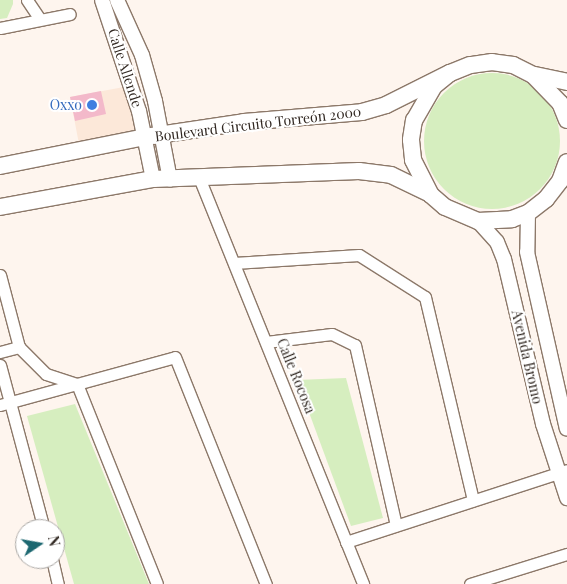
<!DOCTYPE html>
<meta charset="utf-8">
<style>
body{margin:0}
#map{position:relative;width:567px;height:584px;overflow:hidden;background:#fef5ee;font-family:"Playfair Display",serif}
div>[style]{position:absolute}
[style*='--x']{left:calc(var(--x)*1px);top:calc(var(--y)*1px);width:calc(var(--w)*1px);rotate:calc(var(--a)*1deg)}
.commercial>*{inset:0;background:#fce8d9}
.green>*{inset:0;background:#d6eebf}
.round{border-radius:50%}
.building>*{inset:0;background:#f3b9ca}
.roads{filter:drop-shadow(1px 0 #8c7869) drop-shadow(-1px 0 #8c7869) drop-shadow(0 1px #8c7869) drop-shadow(0 -1px #8c7869)}
.minor>*{height:11px;margin:-5.5px;padding:0 5.5px;transform-origin:5.5px;border-radius:5.5px;background:#fff}
.tertiary>*{height:14px;margin:-7px;padding:0 7px;transform-origin:7px;border-radius:7px;background:#fff}
.secondary>*{height:16px;margin:-8px;padding:0 8px;transform-origin:8px;border-radius:8px;background:#fff}
.dots>*{width:14px;height:14px;translate:-50% -50%;box-sizing:border-box;border:2px solid #fff;border-radius:50%}
span{translate:-50% -50%;white-space:nowrap;text-align:center;line-height:1.15;-webkit-text-stroke:4px #fff;paint-order:stroke}
.street-label{font-size:14px;color:#302721}
.shop-label{font-size:14px;color:#366cbe}
.right{translate:-100% -50%;text-align:right}
.north{position:absolute;left:15px;top:519px;width:50px;height:50px;box-sizing:border-box;background:#fff;border:1px solid #aca9a6;border-radius:50%;rotate:78deg;font-size:14px;font-weight:700;line-height:20px;text-align:center;color:#302721}
.north::after{content:'';display:block;margin:auto;width:18px;height:22px;background:#1d6871;clip-path:polygon(50% 0,100% 100%,50% 72%,0 100%)}
</style>
<div id="map">
<div class="commercial">
<div style="clip-path:polygon(124px 87px,136px 133px,79px 144px,70px 97px)"></div>
</div>
<div class="green">
<div style="clip-path:polygon(0 0,13px 0,13px 4px,7px 18px,0 19px)"></div>
<div class="round" style="left:424px;top:73px;width:136px;height:136px"></div>
<div style="clip-path:polygon(346px 378px,383px 518px,351px 526px,297px 380px)"></div>
<div style="clip-path:polygon(75px 404px,149px 584px,74px 584px,27px 416px)"></div>
</div>
<div class="building">
<div style="clip-path:polygon(101px 91px,106px 114px,75px 121px,70px 97px)"></div>
</div>
<div class="roads">
<div class="minor">
<div style="--x:27;--y:0;--w:23;--a:56"></div>
<div style="--x:0;--y:28;--w:71;--a:-11.3"></div>
<div style="--x:200;--y:180;--w:436;--a:68"></div>
<div style="--x:234;--y:263;--w:125;--a:-3.7"></div>
<div style="--x:359;--y:255;--w:78;--a:32.5"></div>
<div style="--x:425;--y:297;--w:209;--a:76.7"></div>
<div style="--x:0;--y:275;--w:74;--a:75.2"></div>
<div style="--x:19;--y:347;--w:38;--a:45"></div>
<div style="--x:46;--y:374;--w:33;--a:18"></div>
<div style="--x:77;--y:384;--w:215;--a:68.2"></div>
<div style="--x:266;--y:342;--w:66;--a:-6.9"></div>
<div style="--x:332;--y:334;--w:25;--a:26"></div>
<div style="--x:355;--y:345;--w:185;--a:77.2"></div>
<div style="--x:0;--y:352;--w:20;--a:-15"></div>
<div style="--x:0;--y:365;--w:170;--a:75"></div>
<div style="--x:0;--y:405;--w:181;--a:-15.3"></div>
<div style="--x:175;--y:357;--w:245;--a:68.2"></div>
<div style="--x:346;--y:542;--w:232;--a:-18"></div>
<div style="--x:52;--y:559;--w:26;--a:77"></div>
<div style="--x:470;--y:584;--w:102;--a:-17.2"></div>
</div>
<div class="tertiary">
<div style="--x:102;--y:0;--w:117;--a:71.6"></div>
<div style="--x:139;--y:111;--w:69;--a:78.4"></div>
<div style="--x:117;--y:0;--w:60;--a:65.6"></div>
<div style="--x:142;--y:55;--w:48;--a:74.2"></div>
<div style="--x:155;--y:101;--w:80;--a:79.2"></div>
<div style="--x:528;--y:213;--w:39;--a:91"></div>
<div style="--x:527;--y:252;--w:181;--a:77.3"></div>
<div style="--x:478;--y:221;--w:28;--a:48"></div>
<div style="--x:497;--y:242;--w:18;--a:68"></div>
<div style="--x:504;--y:259;--w:170;--a:76.7"></div>
<div style="--x:543;--y:424;--w:78;--a:72"></div>
</div>
<div class="secondary">
<div style="--x:535;--y:75;--w:33;--a:12"></div>
<div style="--x:567;--y:120;--w:18;--a:-112"></div>
<div style="--x:560;--y:103;--w:39;--a:-134"></div>
<div style="--x:533;--y:75;--w:22;--a:-153"></div>
<div style="--x:513;--y:65;--w:21;--a:-172"></div>
<div style="--x:492;--y:62;--w:22;--a:172"></div>
<div style="--x:470;--y:65;--w:22;--a:158"></div>
<div style="--x:450;--y:73;--w:21;--a:141"></div>
<div style="--x:434;--y:86;--w:39;--a:120"></div>
<div style="--x:414;--y:120;--w:20;--a:99"></div>
<div style="--x:411;--y:140;--w:20;--a:84"></div>
<div style="--x:413;--y:160;--w:39;--a:63"></div>
<div style="--x:431;--y:195;--w:18;--a:41"></div>
<div style="--x:445;--y:207;--w:36;--a:23"></div>
<div style="--x:478;--y:221;--w:34;--a:-3"></div>
<div style="--x:512;--y:219;--w:17;--a:-21"></div>
<div style="--x:528;--y:213;--w:23;--a:-38"></div>
<div style="--x:546;--y:199;--w:23;--a:-52"></div>
<div style="--x:560;--y:181;--w:20;--a:-70"></div>
<div style="--x:0;--y:166;--w:148;--a:-11.3"></div>
<div style="--x:145;--y:137;--w:100;--a:-8.6"></div>
<div style="--x:244;--y:122;--w:118;--a:-4.8"></div>
<div style="--x:362;--y:112;--w:25;--a:-16"></div>
<div style="--x:386;--y:105;--w:72;--a:-26.6"></div>
<div style="--x:0;--y:207;--w:156;--a:-10.4"></div>
<div style="--x:153;--y:179;--w:206;--a:-2.2"></div>
<div style="--x:359;--y:171;--w:32;--a:7"></div>
<div style="--x:391;--y:175;--w:41;--a:25.9"></div>
</div>
</div>
<div class="dots">
<div style="left:92px;top:105px;background:#3f7fe0"></div>
</div>
<div class="street-label">
<span style="left:125px;top:68px;rotate:72deg">Calle Allende</span>
<span style="left:258px;top:124px;rotate:-7deg">Boulevard Circuito Torreón 2000</span>
<span style="left:527px;top:357px;rotate:77deg">Avenida Bromo</span>
<span style="left:296px;top:376px;rotate:68deg">Calle Rocosa</span>
</div>
<div class="shop-label">
<span class="right" style="left:82px;top:105px">Oxxo</span>
</div>
<div class="north">N</div>
</div>
